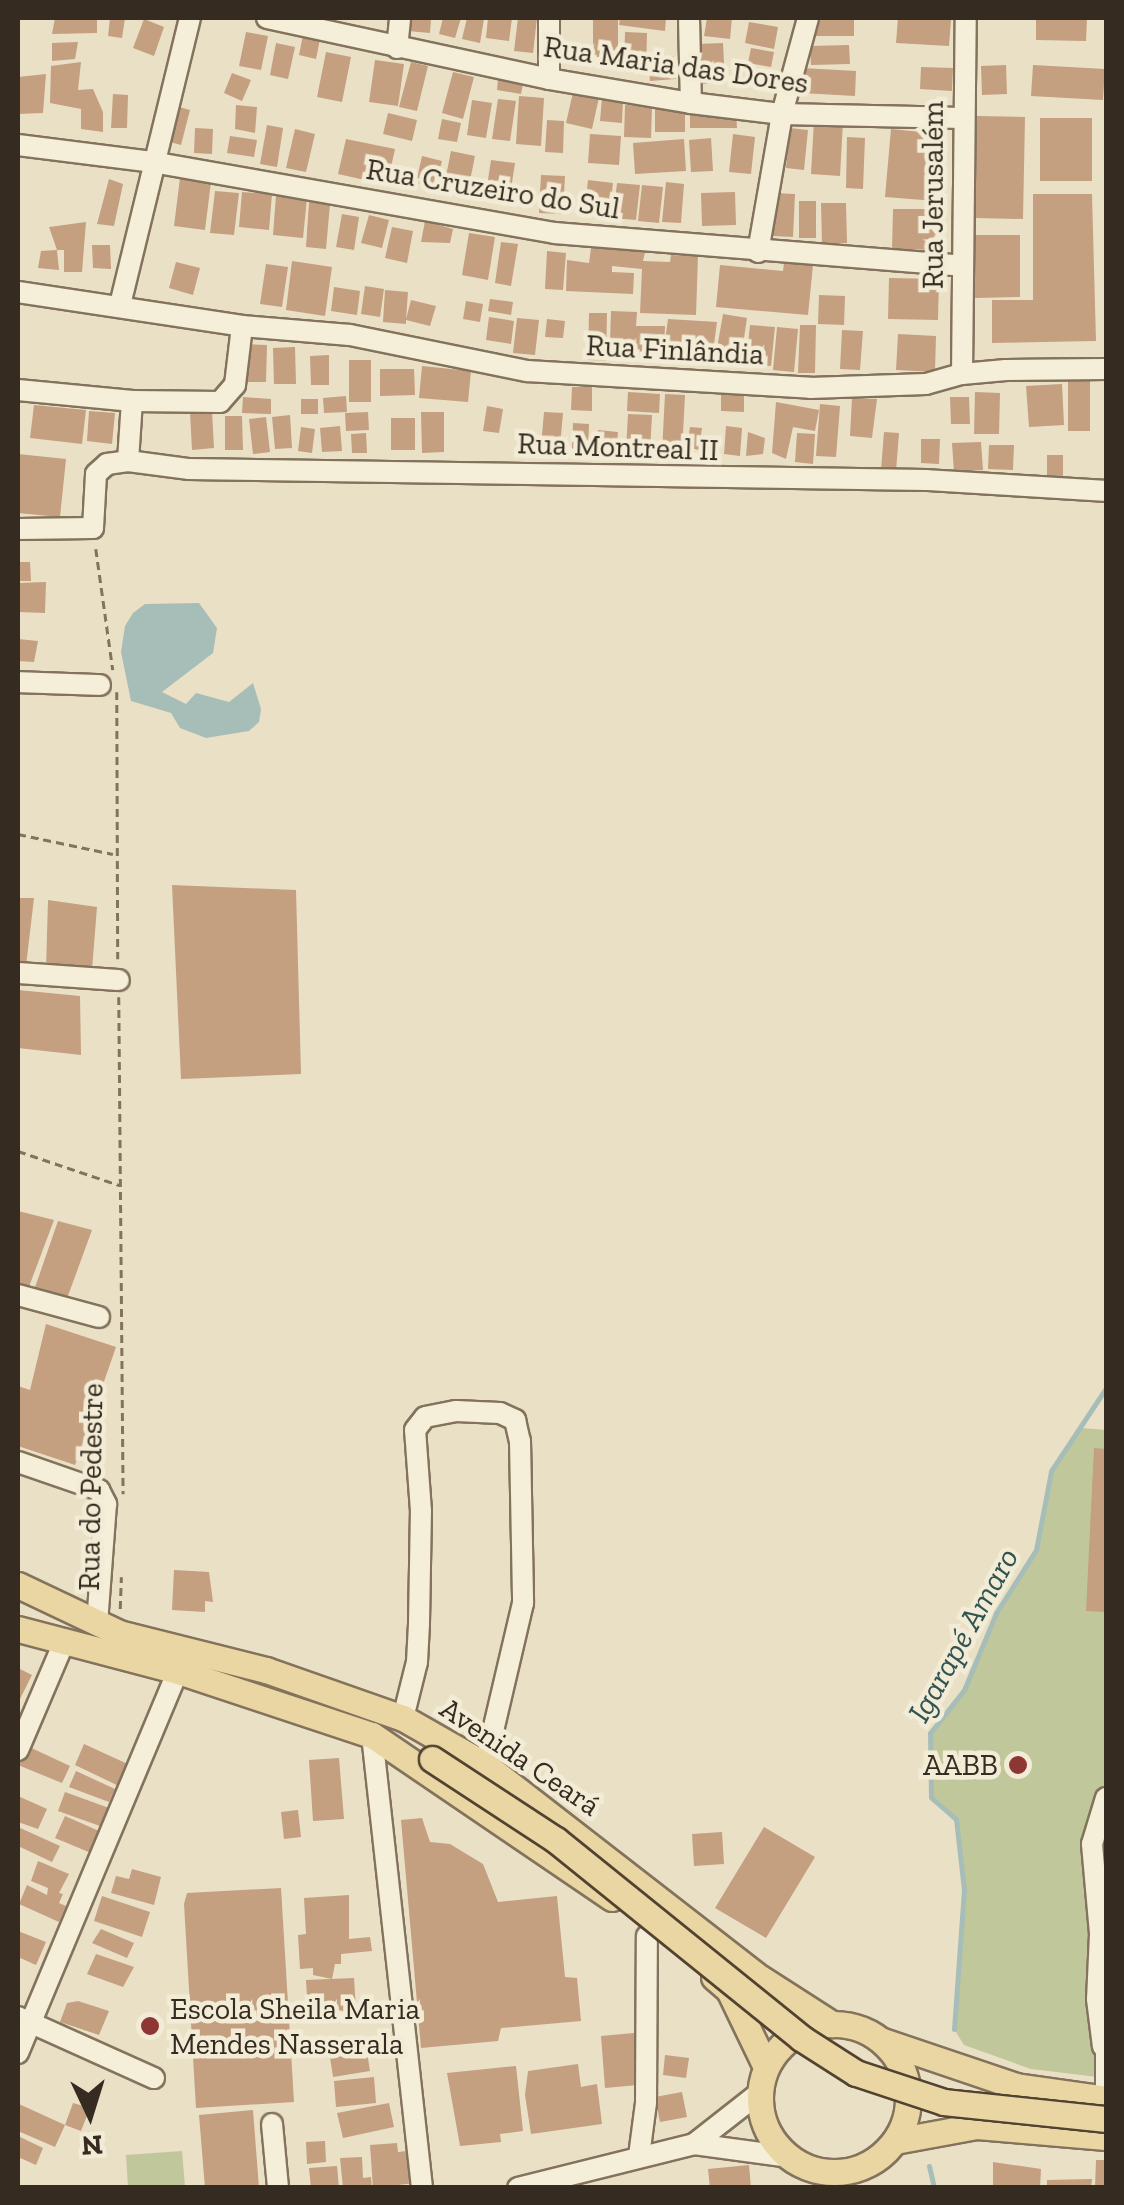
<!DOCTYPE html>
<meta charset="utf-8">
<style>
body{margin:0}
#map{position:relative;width:1124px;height:2205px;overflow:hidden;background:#eae0c6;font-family:"Zilla Slab",serif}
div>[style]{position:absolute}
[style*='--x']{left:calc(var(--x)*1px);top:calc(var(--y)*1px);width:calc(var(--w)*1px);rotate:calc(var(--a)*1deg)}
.green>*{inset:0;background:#c0c79b}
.water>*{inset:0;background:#a7beb8}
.stream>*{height:5px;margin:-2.5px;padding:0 2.5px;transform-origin:2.5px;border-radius:2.5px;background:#a7beb8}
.building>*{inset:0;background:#c49f80}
.path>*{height:2.5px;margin-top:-1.25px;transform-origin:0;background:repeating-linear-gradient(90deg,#83735d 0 8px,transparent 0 13px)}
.roads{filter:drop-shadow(2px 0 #83735d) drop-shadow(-2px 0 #83735d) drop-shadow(0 2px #83735d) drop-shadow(0 -2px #83735d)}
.minor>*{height:20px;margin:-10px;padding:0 10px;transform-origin:10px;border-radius:10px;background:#f5eed8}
.major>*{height:25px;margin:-12.5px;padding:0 12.5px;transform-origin:12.5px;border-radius:12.5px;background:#e9d6a2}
.major>.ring{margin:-12.5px;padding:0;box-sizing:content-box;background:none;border:25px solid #e9d6a2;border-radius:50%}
.bridges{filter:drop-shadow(2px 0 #524231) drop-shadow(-2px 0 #524231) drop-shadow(0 2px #524231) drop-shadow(0 -2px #524231)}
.major-bridge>*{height:25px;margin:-12.5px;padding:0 12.5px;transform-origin:12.5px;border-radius:12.5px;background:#e9d6a2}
.dots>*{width:28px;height:28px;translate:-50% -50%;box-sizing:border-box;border:5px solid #f2ebd5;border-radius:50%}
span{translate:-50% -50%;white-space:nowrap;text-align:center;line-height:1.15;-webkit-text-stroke:9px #f2ebd5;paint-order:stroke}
.street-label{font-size:30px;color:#352b20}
.poi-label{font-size:30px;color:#352b20}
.right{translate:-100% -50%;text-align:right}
.left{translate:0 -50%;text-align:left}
.water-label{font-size:32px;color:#315352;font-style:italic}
.frame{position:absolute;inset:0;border:20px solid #352b20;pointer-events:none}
.north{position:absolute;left:40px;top:2065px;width:100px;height:100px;-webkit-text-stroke:8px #f2ebd5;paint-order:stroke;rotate:176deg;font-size:28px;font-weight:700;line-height:40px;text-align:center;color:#352b20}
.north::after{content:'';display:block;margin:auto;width:35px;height:45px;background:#352b20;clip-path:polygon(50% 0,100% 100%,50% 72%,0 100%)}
</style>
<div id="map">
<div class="green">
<div style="clip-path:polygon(1082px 1428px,1106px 1430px,1106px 2078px,1031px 2069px,964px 2045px,954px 2029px,964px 1890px,956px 1819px,931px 1797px,930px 1733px,964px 1690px,996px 1613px,1036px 1550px,1051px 1471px)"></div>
<div style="clip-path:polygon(182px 2151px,185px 2187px,128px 2187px,126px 2155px)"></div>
</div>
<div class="water">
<div style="clip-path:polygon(199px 603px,217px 628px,213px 653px,162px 692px,186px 704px,196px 693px,229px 702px,253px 683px,261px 709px,259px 722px,249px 731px,206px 738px,180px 728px,171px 713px,131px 701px,121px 652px,125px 626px,133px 613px,145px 604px)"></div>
</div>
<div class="stream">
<div style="--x:954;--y:2029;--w:139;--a:-85.9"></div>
<div style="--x:964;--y:1890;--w:71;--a:-96.4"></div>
<div style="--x:956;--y:1819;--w:33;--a:-139"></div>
<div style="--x:931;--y:1797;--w:64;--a:-90.9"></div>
<div style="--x:930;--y:1733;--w:55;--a:-51.7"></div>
<div style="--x:964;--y:1690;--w:83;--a:-67.4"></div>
<div style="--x:996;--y:1613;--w:75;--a:-57.6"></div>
<div style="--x:1036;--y:1550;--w:80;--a:-79.2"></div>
<div style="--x:1051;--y:1471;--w:100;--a:-56.5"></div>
<div style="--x:929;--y:2166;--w:23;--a:77"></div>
</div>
<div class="building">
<div style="clip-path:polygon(55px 18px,97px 18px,97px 33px,52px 34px)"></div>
<div style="clip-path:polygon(110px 18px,125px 18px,122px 38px,108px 36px)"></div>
<div style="clip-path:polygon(409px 18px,431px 18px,430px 33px,408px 31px)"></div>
<div style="clip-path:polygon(443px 18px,461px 18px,455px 38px,439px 34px)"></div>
<div style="clip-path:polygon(467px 18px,484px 19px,480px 43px,462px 39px)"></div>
<div style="clip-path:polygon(488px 18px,512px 18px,509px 41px,486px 38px)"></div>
<div style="clip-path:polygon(518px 18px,537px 18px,533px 53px,514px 51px)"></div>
<div style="clip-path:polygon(593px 18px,618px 18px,618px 57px,593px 57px)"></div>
<div style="clip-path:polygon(620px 18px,666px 18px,665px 31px,619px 25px)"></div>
<div style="clip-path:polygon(707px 18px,732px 18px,730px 39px,704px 36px)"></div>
<div style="clip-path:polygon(813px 18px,854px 18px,854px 36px,813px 36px)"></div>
<div style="clip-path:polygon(898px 18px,951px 20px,949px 46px,896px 43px)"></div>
<div style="clip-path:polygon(1036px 18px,1087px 18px,1086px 41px,1036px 40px)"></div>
<div style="clip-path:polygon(144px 19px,164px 27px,154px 56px,133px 48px)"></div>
<div style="clip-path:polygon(749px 22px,778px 27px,774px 49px,745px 43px)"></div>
<div style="clip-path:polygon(246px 32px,268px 36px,261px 70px,239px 66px)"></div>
<div style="clip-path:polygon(625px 32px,647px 33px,646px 73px,624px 72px)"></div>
<div style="clip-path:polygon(303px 35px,320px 39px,316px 59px,299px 55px)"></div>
<div style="clip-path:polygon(78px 42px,75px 59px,52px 61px,52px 43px)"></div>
<div style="clip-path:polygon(276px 43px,295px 47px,288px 79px,270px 75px)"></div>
<div style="clip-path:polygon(723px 43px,725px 83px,699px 84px,697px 44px)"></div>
<div style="clip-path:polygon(849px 45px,850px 64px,811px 65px,810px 46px)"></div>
<div style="clip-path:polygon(751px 48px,774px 52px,771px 67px,748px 63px)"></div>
<div style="clip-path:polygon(326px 52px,351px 57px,342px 102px,317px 97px)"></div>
<div style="clip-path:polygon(674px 56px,676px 79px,650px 81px,648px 58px)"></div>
<div style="clip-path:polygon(375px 60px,404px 64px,398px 106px,369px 102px)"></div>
<div style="clip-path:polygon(81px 62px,78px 90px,93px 89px,103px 112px,103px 132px,81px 129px,81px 109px,50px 103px,51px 66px)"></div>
<div style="clip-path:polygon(411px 62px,428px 66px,417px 111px,399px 107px)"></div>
<div style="clip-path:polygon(1006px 65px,1007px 94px,982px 95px,981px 66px)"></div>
<div style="clip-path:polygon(1033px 65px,1105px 69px,1103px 100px,1031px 96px)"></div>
<div style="clip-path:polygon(921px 67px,953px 68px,952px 91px,920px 89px)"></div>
<div style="clip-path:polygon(802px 68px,856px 71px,855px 96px,801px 93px)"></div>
<div style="clip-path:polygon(453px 72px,474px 77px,463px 119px,442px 113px)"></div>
<div style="clip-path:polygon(232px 73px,251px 80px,242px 101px,224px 93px)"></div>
<div style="clip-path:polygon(46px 74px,43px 113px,18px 114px,18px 77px)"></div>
<div style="clip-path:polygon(498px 79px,523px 84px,521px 94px,497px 90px)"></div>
<div style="clip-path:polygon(574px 88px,600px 93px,592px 129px,566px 123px)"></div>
<div style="clip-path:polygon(113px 94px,128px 95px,127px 128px,111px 128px)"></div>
<div style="clip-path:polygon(519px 96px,544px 98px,541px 146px,516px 144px)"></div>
<div style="clip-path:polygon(602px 98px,623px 100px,622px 123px,600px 121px)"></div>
<div style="clip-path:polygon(498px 99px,516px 101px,510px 141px,492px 139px)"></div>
<div style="clip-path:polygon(472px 100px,492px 103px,486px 138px,467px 135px)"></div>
<div style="clip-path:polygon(172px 105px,190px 110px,181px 145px,163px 140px)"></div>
<div style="clip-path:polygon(236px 105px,257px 107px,255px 133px,235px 129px)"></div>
<div style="clip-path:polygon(625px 105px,652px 106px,651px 138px,624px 137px)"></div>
<div style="clip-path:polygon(655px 106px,685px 106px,685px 132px,655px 132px)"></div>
<div style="clip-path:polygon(388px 113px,417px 120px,412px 141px,383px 134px)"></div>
<div style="clip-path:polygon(736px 113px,737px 128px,690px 128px,690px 114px)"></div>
<div style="clip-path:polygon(977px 116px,1025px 117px,1023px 219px,974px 218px)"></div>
<div style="clip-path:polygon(1040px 118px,1092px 118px,1092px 181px,1040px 181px)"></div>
<div style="clip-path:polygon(442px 119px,461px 123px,457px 142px,438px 139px)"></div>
<div style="clip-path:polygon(547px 120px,564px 121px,563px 153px,545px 152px)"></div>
<div style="clip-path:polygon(814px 120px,843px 122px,840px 176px,811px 174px)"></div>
<div style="clip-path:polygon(267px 125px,283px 128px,277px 167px,260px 164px)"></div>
<div style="clip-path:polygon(195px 128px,213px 129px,212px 154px,194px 153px)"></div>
<div style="clip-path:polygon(790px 128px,808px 130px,804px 170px,786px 168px)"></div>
<div style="clip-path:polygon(295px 129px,315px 134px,306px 172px,286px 168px)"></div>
<div style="clip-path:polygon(891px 129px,942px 134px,936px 201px,885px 197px)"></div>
<div style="clip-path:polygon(590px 134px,621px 136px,619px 165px,588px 163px)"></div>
<div style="clip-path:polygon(733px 134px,755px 137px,751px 174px,729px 172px)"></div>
<div style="clip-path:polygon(230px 136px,257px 140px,254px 157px,227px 153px)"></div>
<div style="clip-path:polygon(847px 137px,865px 138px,863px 189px,846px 188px)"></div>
<div style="clip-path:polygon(711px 138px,713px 171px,691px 172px,689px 140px)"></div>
<div style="clip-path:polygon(346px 139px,395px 149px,387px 185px,338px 174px)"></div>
<div style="clip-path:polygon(684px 139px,686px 171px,635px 174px,633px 143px)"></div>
<div style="clip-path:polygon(451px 151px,475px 156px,467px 196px,443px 191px)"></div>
<div style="clip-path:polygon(422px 156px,442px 161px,435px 188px,416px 183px)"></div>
<div style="clip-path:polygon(491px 160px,515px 163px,509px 202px,485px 199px)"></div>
<div style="clip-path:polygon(541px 175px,565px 176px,563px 214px,539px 213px)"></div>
<div style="clip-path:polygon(180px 178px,211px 182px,205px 230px,174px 226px)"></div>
<div style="clip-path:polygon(109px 179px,123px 184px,114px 226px,97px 224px)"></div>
<div style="clip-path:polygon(588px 180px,613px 183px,609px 218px,584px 215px)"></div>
<div style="clip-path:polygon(666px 182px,684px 184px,681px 223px,662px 222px)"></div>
<div style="clip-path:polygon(617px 183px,640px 185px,636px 220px,613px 218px)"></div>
<div style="clip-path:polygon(642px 185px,663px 187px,659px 223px,638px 221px)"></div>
<div style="clip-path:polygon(215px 191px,239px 193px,234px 235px,210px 233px)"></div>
<div style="clip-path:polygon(242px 192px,272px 194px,269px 230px,239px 227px)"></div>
<div style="clip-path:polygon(735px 192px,736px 225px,702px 226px,701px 193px)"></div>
<div style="clip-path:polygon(774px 193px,795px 194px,793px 237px,773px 236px)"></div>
<div style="clip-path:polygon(1033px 194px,1092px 194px,1096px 341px,992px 343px,992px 300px,1033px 300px)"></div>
<div style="clip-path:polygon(276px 195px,307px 198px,303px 238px,273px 235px)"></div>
<div style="clip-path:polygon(799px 201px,816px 201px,816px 238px,799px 238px)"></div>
<div style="clip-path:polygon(309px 202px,330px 204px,326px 249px,306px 247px)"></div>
<div style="clip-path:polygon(821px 203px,846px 203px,847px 243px,822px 244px)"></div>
<div style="clip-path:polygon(893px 209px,944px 209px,943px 250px,892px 249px)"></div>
<div style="clip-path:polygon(342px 214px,359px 217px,354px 250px,336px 247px)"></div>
<div style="clip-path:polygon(369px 215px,389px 220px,382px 248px,361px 243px)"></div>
<div style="clip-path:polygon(425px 221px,453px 229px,450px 243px,421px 242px)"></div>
<div style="clip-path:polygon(86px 222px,82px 272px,64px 272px,64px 250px,57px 250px,59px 270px,38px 268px,41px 251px,57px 250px,49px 227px)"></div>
<div style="clip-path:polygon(392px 227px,413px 231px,407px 263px,385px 258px)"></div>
<div style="clip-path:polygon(469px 233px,495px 237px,488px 280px,462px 275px)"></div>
<div style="clip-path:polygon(975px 235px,1020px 235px,1020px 297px,975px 298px)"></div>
<div style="clip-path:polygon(501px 242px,518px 244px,511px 286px,495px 283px)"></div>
<div style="clip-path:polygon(92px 245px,110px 245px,111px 269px,93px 268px)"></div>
<div style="clip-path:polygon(591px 248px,645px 252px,643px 261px,670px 262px,671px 255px,698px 256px,696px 315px,640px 313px,642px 269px,612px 266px,612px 272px,634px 273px,633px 294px,566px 291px,567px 260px,589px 263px)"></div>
<div style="clip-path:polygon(547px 251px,566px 253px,563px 290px,545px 289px)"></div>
<div style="clip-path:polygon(292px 261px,332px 267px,325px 316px,286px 310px)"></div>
<div style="clip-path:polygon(176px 262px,200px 268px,193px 295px,169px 288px)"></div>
<div style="clip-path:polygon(784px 263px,813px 265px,808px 315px,716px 307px,720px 265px,783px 271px)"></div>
<div style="clip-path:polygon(266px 264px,288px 267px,282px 307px,260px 304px)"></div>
<div style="clip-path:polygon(889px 278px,939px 279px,938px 320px,888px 319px)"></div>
<div style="clip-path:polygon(365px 286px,384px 289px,380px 317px,361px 314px)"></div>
<div style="clip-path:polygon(334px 287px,360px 291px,357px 315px,331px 311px)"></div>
<div style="clip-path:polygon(385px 290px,408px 292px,406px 319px,411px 300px,436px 306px,430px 326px,406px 320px,406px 324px,383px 322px)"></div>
<div style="clip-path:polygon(819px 295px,845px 296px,844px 325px,818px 324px)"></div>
<div style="clip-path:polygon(490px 299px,513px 302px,511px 315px,488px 311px)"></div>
<div style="clip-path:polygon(466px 301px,483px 304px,480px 322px,463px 319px)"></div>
<div style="clip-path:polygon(611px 311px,637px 312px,636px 326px,665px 326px,664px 348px,668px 319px,717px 322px,711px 366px,634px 358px,635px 343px,610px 342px)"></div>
<div style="clip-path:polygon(589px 313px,607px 313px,606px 361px,588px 360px)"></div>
<div style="clip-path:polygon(723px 314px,747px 318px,741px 358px,716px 354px)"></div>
<div style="clip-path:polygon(489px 317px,514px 321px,511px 344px,486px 340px)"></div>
<div style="clip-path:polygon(517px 318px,539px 320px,535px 355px,513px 353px)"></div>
<div style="clip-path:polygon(547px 319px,565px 321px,563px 338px,545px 337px)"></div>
<div style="clip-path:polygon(750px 325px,775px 327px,771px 366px,746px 364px)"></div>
<div style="clip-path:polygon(800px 325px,816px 325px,815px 373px,798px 373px)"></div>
<div style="clip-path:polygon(777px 327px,798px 329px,794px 372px,773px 370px)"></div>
<div style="clip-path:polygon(842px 330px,863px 331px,860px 370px,840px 369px)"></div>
<div style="clip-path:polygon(898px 334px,936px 336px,935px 372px,896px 370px)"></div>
<div style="clip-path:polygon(246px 344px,267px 345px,266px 382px,246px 382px)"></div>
<div style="clip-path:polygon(295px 347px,296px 384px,274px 384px,273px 348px)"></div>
<div style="clip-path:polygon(329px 355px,329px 385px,311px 385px,310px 356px)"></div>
<div style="clip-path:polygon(349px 360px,371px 360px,371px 402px,349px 402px)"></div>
<div style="clip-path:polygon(422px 366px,471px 371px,468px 402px,419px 398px)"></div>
<div style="clip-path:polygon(380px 369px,414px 369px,415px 395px,380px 396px)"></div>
<div style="clip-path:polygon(1068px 380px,1090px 381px,1090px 431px,1068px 431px)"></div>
<div style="clip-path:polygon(1062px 384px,1064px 425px,1029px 427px,1026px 386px)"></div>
<div style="clip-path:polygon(572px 387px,592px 387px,592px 411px,571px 410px)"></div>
<div style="clip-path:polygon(628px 392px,660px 394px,659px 413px,627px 411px)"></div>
<div style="clip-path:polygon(975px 392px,1000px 393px,999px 434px,974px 434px)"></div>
<div style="clip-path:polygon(721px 393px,744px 393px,744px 412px,721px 411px)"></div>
<div style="clip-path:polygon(665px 394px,685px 395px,682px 453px,662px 452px)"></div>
<div style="clip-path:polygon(346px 396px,347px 412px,324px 413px,323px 398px)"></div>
<div style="clip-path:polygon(243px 397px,271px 399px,271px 414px,242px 413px)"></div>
<div style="clip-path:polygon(950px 397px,969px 397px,970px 424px,951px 424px)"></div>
<div style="clip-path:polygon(852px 398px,877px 399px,872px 438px,850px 436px)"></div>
<div style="clip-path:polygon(301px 399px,318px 399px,318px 414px,301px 414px)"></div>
<div style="clip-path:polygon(776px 402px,819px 410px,815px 431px,793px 427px,786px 459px,772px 453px)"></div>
<div style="clip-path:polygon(820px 404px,840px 406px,836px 457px,816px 456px)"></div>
<div style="clip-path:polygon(34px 405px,86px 410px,82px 444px,30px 438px)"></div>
<div style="clip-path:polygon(487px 406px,503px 409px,499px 433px,483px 431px)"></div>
<div style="clip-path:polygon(89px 411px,115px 413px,112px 444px,87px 441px)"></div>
<div style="clip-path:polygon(212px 411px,214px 448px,192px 450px,190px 412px)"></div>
<div style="clip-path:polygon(368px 412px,369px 430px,346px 431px,345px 413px)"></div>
<div style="clip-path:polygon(421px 412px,444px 412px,444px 452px,422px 453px)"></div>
<div style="clip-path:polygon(544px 412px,563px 413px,560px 447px,541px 446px)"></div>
<div style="clip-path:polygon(628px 414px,652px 415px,650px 452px,626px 450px)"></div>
<div style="clip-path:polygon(290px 415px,292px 448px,275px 449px,272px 417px)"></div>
<div style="clip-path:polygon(225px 416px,242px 416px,243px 450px,225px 450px)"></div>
<div style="clip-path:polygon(266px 417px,270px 452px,253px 454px,249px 419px)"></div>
<div style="clip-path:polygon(391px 418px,415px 418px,415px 450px,391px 450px)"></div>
<div style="clip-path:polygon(573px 423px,589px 424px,588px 450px,572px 449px)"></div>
<div style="clip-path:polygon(340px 426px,342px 451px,322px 452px,320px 428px)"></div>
<div style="clip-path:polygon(726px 426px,742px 428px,740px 456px,724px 454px)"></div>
<div style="clip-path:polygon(301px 427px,315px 429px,312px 453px,298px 451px)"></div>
<div style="clip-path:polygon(690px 427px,702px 428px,699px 450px,687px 447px)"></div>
<div style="clip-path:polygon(598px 430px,618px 432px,616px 453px,595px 450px)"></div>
<div style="clip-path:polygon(748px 432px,765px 438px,763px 454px,746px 456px)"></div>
<div style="clip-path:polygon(884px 432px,899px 433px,896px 471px,881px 470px)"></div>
<div style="clip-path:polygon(366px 433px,367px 453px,352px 453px,351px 434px)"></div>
<div style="clip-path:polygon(797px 433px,815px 434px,813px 464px,795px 462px)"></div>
<div style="clip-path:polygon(921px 439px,940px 439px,939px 464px,921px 463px)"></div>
<div style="clip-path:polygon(981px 442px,983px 470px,954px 472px,952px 443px)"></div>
<div style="clip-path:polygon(989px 445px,1014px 445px,1013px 470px,988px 469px)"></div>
<div style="clip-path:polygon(18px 454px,66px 459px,60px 517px,18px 513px)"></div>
<div style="clip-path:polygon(1047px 455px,1063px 455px,1063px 476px,1047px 477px)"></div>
<div style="clip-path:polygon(18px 562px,30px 562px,31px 581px,18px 581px)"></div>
<div style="clip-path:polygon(46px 582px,45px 613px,18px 612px,18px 583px)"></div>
<div style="clip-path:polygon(18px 639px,38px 641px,34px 662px,18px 661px)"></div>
<div style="clip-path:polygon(172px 885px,296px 890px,301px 1074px,181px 1079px)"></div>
<div style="clip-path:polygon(18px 898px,34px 898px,26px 966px,18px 965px)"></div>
<div style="clip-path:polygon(48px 900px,97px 907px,92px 970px,46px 970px)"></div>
<div style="clip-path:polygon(18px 990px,80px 996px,81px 1055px,18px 1048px)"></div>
<div style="clip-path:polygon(18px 1211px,54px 1220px,27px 1292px,18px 1290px)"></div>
<div style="clip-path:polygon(58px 1221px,92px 1230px,65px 1304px,33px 1293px)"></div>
<div style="clip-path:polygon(46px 1324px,116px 1347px,75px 1465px,18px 1446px,18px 1386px,30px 1390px)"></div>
<div style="clip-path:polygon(1094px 1448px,1106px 1449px,1106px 1612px,1086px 1611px)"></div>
<div style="clip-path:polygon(174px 1570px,209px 1572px,213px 1602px,205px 1601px,205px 1612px,172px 1610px)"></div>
<div style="clip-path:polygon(18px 1668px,32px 1675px,18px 1703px)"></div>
<div style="clip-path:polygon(84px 1744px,132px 1766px,121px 1787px,75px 1765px)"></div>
<div style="clip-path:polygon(25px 1745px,70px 1766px,62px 1783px,18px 1765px)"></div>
<div style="clip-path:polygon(339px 1758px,344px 1819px,313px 1821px,309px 1760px)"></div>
<div style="clip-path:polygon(76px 1771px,115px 1789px,109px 1802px,69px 1787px)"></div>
<div style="clip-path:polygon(65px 1792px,109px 1808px,100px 1826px,58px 1811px)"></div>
<div style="clip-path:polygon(18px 1796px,47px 1809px,38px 1829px,18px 1822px)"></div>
<div style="clip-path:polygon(298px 1810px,301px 1837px,284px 1839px,281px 1812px)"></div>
<div style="clip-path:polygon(65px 1816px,99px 1831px,91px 1853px,55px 1838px)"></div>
<div style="clip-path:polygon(422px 1818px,430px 1842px,450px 1844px,483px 1864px,498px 1902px,557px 1896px,565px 1977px,577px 1978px,581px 2021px,501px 2028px,498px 2041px,421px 2048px,401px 1820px)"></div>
<div style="clip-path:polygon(18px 1827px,60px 1846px,52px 1862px,18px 1846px)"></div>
<div style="clip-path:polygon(764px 1827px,815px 1857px,766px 1938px,715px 1908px)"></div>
<div style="clip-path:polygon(722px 1832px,724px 1864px,694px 1866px,692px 1834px)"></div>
<div style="clip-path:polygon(38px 1861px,69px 1874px,59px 1893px,63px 1894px,59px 1903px,66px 1906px,59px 1922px,19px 1904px,27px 1885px,47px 1895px,48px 1888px,31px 1881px)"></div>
<div style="clip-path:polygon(132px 1869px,161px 1877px,154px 1905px,111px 1893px,116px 1876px,129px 1879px)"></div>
<div style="clip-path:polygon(281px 1888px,294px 2102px,196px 2108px,184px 1904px,187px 1893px)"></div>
<div style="clip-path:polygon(349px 1895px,349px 1939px,370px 1937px,372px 1951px,341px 1954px,341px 1964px,335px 1964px,332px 1979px,313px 1975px,313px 1968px,300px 1969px,298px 1935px,306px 1934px,304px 1898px)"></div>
<div style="clip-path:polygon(102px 1896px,150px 1912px,142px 1937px,94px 1921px)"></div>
<div style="clip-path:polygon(101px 1929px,134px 1943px,127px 1958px,92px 1943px)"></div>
<div style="clip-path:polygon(18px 1931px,46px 1942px,36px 1965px,18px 1957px)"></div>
<div style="clip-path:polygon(96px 1954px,134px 1967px,123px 1987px,87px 1974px)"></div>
<div style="clip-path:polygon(354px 1978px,356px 2010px,308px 2013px,306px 1980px)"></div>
<div style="clip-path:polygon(78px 2001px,109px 2011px,99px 2035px,60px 2022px,67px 2003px)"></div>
<div style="clip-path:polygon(634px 2033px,638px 2085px,605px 2088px,601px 2036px)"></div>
<div style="clip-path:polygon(367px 2052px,370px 2071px,333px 2077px,330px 2057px)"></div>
<div style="clip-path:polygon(665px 2055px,689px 2058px,686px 2078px,663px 2075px)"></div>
<div style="clip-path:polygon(578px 2064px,581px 2087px,597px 2084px,602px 2124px,531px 2134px,525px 2095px,528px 2071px)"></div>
<div style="clip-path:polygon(516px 2066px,523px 2131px,500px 2134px,501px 2142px,460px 2146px,447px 2073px)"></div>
<div style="clip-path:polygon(374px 2077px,376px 2103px,336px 2107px,334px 2081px)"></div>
<div style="clip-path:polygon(682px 2092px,687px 2117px,660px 2122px,655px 2097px)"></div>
<div style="clip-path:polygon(73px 2103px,90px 2108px,81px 2131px,65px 2125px,55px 2147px,18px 2131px,19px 2104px,65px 2125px)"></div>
<div style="clip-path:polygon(389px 2103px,394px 2127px,343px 2138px,337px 2113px)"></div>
<div style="clip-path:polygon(253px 2110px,259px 2188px,205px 2188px,199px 2115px)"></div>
<div style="clip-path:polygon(18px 2136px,43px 2148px,36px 2165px,18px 2157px)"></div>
<div style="clip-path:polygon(325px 2141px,326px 2162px,307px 2164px,306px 2142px)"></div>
<div style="clip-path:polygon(397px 2143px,398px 2152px,407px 2151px,408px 2164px,414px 2163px,415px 2183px,373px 2188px,370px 2145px)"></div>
<div style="clip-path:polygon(362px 2157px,363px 2178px,371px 2177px,372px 2188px,343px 2188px,340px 2158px)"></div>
<div style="clip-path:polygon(1096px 2160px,1106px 2160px,1106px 2188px,1095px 2188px)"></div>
<div style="clip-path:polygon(993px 2162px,1041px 2169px,1040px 2188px,993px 2188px)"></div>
<div style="clip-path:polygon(749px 2165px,751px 2188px,710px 2188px,708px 2169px)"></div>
<div style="clip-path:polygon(337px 2166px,339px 2188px,311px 2188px,309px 2168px)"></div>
<div style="clip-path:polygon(1092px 2179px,1091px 2188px,1047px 2188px,1047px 2180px)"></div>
</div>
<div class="path">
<div style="--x:96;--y:549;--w:122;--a:82"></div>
<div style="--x:117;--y:692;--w:267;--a:89.8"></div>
<div style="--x:18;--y:834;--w:97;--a:11.9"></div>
<div style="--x:119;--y:997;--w:497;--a:89.5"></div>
<div style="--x:18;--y:1151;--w:107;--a:18.6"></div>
<div style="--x:120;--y:1609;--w:32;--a:-88"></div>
</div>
<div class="roads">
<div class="minor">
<div style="--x:267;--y:18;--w:289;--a:12.2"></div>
<div style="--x:549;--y:79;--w:144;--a:9.6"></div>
<div style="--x:691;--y:103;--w:92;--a:6.9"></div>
<div style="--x:782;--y:114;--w:181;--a:1.3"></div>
<div style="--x:549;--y:18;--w:61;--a:90"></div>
<div style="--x:689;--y:18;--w:85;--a:88.7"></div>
<div style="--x:397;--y:48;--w:30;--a:-84"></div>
<div style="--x:18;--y:145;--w:135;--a:7.2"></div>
<div style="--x:152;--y:162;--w:409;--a:10"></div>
<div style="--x:555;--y:233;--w:408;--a:4.6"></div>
<div style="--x:758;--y:252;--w:140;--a:-80.1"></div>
<div style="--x:782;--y:114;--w:99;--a:-74.8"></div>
<div style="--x:18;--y:292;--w:227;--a:8.6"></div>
<div style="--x:242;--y:326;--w:108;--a:4.8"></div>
<div style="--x:350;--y:335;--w:181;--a:11.5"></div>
<div style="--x:527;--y:371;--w:284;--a:3.4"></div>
<div style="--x:810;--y:388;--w:116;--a:-2"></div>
<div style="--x:926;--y:384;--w:37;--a:-16"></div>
<div style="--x:962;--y:374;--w:44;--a:-5.2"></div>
<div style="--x:1006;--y:370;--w:100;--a:-0.6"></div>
<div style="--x:120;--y:305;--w:295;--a:-76.3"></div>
<div style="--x:962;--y:374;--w:356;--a:-89.4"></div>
<div style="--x:18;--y:390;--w:115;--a:5.5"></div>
<div style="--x:132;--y:401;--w:88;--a:0.7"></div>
<div style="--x:220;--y:402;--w:23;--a:-49"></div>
<div style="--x:235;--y:385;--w:59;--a:-83.2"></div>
<div style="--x:128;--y:461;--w:62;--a:7.5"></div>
<div style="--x:189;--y:469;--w:737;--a:0.86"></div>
<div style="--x:926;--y:480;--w:180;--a:3.5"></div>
<div style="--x:18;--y:529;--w:75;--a:-0.8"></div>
<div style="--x:93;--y:528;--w:54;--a:-86.8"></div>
<div style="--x:96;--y:474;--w:15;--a:-42"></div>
<div style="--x:107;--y:464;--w:21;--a:-8"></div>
<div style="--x:128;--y:461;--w:60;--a:-86.2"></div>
<div style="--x:18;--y:682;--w:82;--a:2.1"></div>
<div style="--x:18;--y:973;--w:101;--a:4"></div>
<div style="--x:18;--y:1295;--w:84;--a:15.2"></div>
<div style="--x:18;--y:1462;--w:86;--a:19.1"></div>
<div style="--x:99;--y:1490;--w:16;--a:63"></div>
<div style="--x:106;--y:1504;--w:119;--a:94.3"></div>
<div style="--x:403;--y:1718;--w:58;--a:-76"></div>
<div style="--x:417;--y:1662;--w:39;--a:-87"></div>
<div style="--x:419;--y:1623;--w:112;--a:-89"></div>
<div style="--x:421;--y:1511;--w:81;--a:-94.2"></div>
<div style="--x:415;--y:1430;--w:16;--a:-52"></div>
<div style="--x:425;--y:1417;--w:32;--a:-11"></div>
<div style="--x:456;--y:1411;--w:44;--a:2.6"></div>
<div style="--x:500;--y:1413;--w:17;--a:25"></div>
<div style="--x:515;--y:1420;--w:22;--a:77"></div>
<div style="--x:520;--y:1441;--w:162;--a:88.9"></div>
<div style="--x:523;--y:1603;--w:166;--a:103.2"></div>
<div style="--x:372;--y:1735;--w:456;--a:83.7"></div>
<div style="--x:18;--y:1750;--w:120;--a:-66.9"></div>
<div style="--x:1106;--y:1798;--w:48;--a:106.9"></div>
<div style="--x:1092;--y:1844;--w:90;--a:84.9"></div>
<div style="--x:1100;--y:1934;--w:7;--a:27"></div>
<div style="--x:1100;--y:1934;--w:65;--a:92.6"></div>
<div style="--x:1097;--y:1999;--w:48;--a:82.9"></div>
<div style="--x:18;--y:2017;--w:149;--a:24.2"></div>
<div style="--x:1106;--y:2047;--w:47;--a:90"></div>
<div style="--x:18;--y:2053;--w:414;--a:-67.3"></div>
<div style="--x:272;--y:2124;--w:64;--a:84.6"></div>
<div style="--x:694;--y:2144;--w:83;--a:-38.1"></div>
<div style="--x:639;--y:2156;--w:53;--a:-82.5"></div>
<div style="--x:646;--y:2103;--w:167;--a:-89.7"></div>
<div style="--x:518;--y:2188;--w:181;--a:-14"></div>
<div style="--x:694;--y:2144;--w:97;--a:7.7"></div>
</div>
<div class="major">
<div style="--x:18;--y:1585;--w:112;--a:25.4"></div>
<div style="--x:119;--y:1633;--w:152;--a:14.1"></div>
<div style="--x:266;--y:1670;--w:145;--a:19.3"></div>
<div style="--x:403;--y:1718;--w:95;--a:29.8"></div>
<div style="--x:485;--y:1765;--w:341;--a:37.8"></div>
<div style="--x:754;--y:1974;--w:93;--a:32.7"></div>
<div style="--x:18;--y:1629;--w:165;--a:14.7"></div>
<div style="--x:178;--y:1671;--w:204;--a:18.3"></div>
<div style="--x:372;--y:1735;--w:290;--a:34.2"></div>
<div style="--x:714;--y:1977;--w:20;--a:41"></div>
<div style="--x:729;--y:1990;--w:85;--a:64.3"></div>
<div class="ring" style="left:760px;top:2024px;width:123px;height:123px"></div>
<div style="--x:883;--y:2041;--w:140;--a:18.7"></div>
<div style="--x:1016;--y:2086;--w:91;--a:8.2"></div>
<div style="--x:895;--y:2141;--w:83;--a:-10.4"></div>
<div style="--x:977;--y:2126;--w:129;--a:4.9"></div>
</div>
</div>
<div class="bridges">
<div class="major-bridge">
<div style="--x:432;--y:1759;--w:148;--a:33.2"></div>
<div style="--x:556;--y:1840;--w:315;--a:38.9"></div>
<div style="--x:801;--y:2038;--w:65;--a:32.5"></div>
<div style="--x:856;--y:2073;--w:93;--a:18.2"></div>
<div style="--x:944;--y:2102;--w:163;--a:6"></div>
</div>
</div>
<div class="dots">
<div style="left:1018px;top:1765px;background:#8d3633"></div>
<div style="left:150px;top:2026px;background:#8d3633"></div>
</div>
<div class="street-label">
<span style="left:676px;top:65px;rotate:8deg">Rua Maria das Dores</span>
<span style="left:493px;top:189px;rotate:9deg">Rua Cruzeiro do Sul</span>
<span style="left:933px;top:195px;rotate:-90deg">Rua Jerusalém</span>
<span style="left:675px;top:350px;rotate:3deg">Rua Finlândia</span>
<span style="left:618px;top:447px;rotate:2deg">Rua Montreal II</span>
<span style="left:91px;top:1487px;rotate:-89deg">Rua do Pedestre</span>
<span style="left:520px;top:1757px;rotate:34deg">Avenida Ceará</span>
</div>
<div class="poi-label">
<span class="right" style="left:998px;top:1765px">AABB</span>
<span class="left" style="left:170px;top:2026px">Escola Sheila Maria<br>Mendes Nasserala</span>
</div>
<div class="water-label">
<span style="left:963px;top:1635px;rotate:-61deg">Igarapé Amaro</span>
</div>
<div class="frame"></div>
<div class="north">N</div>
</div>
